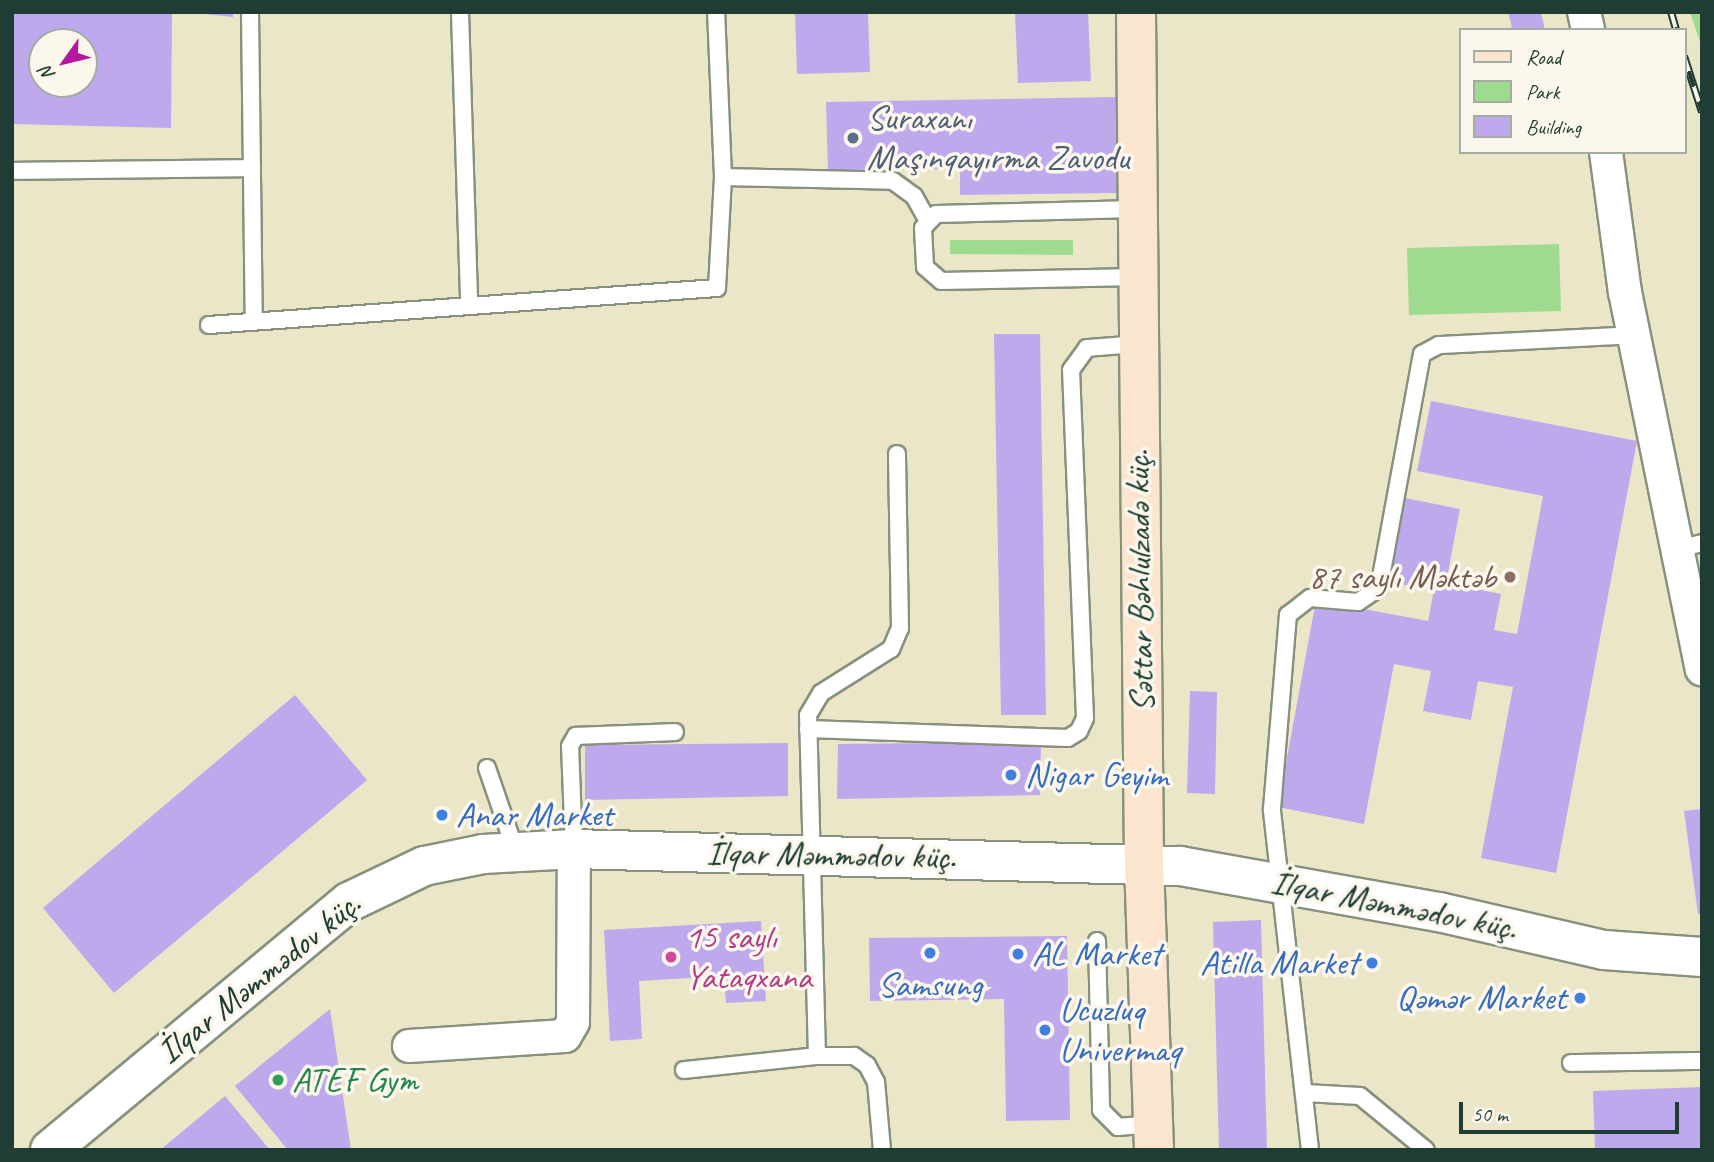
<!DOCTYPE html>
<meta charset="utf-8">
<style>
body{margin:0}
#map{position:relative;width:1714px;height:1162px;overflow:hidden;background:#ece6c8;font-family:Caveat,sans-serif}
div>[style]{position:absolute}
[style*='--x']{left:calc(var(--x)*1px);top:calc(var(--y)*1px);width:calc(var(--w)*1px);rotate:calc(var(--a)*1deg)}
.green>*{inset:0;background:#9edb8f}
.building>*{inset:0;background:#bda9ec}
.roads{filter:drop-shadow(2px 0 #86927e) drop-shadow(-2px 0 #86927e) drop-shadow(0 2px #86927e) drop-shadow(0 -2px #86927e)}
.service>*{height:16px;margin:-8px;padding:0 8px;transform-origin:8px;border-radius:8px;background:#fff}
.minor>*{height:32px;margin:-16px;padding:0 16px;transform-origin:16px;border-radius:16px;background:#fff}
.tertiary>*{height:38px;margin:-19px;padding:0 19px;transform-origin:19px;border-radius:19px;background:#fff}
.secondary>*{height:38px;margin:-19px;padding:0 19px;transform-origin:19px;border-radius:19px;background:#fce5cf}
.rail>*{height:8px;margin-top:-4px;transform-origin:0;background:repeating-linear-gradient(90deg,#fbf7ec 0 16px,#1f3d34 0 32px);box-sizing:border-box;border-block:2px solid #1f3d34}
.dots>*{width:19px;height:19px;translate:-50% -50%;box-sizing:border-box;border:4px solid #fbf7ec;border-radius:50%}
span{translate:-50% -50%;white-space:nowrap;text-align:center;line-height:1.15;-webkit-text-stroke:7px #fbf7ec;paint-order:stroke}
.service-label{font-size:35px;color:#4e5e75}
.left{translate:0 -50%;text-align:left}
.education-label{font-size:35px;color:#785e54}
.right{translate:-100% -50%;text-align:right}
.street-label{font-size:35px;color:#1f3d34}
.shop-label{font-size:35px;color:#366cbe}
.hotel-label{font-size:35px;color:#b23c85}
.leisure-label{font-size:35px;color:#27864d}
.frame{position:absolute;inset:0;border:14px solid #1f3d34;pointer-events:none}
.legend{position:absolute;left:1459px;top:28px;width:228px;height:126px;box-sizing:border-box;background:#fbf7ec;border:2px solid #a3ada2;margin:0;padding:9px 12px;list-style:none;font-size:21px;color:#1f3d34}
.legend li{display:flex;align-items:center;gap:14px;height:35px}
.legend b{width:35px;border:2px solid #a3ada2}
.north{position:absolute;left:28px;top:28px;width:70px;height:70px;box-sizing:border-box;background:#fbf7ec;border:2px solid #a3ada2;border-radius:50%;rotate:236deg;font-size:19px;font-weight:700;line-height:28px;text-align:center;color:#1f3d34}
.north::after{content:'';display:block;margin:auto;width:24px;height:32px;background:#b5179e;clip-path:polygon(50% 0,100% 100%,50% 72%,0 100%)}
.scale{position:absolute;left:1459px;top:1102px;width:220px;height:32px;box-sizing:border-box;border:4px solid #1f3d34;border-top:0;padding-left:9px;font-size:21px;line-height:24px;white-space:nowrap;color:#1f3d34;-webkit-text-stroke:5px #fbf7ec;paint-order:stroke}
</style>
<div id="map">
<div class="green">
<div style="clip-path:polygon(1690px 12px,1702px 12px,1702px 48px)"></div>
<div style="clip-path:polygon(950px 240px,1073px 240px,1073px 255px,950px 254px)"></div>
<div style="clip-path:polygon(1559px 244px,1561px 311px,1409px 315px,1407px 248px)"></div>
</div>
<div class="building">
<div style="clip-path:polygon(evenodd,12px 12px,172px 12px,171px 128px,12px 124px,12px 12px,42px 42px,84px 42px,84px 84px,42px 84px,42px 42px)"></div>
<div style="clip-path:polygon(204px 12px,233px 12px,233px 17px,204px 14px)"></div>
<div style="clip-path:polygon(795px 12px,868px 12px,870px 72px,797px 74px)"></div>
<div style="clip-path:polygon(1015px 12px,1088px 12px,1091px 81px,1018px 83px)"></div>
<div style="clip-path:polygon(1508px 12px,1541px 12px,1545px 30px,1505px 30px,1512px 27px)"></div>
<div style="clip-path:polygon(1116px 97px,1118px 193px,960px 195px,960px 169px,828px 171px,826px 102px)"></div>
<div style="clip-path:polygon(994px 334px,1040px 334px,1046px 715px,1001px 715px)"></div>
<div style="clip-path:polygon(1431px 401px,1637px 441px,1556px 873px,1481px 858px,1513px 687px,1478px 681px,1471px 720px,1423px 711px,1431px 671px,1394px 664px,1364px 824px,1278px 807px,1316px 600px,1428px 621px,1434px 590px,1389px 582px,1405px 498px,1460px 509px,1446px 583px,1501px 594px,1494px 630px,1517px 634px,1543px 496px,1417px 471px)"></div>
<div style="clip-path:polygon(1190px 691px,1217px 692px,1215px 794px,1187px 793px)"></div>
<div style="clip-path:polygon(295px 695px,367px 780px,114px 993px,43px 908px)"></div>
<div style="clip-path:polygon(1041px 742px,1040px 795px,837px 799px,838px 744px)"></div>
<div style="clip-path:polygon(788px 743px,788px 796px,585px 800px,585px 745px)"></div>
<div style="clip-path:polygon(1702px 809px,1702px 914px,1698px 914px,1684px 811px)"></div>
<div style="clip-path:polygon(1261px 920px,1267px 1150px,1219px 1150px,1213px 922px)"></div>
<div style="clip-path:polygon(761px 921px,766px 1001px,726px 1003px,724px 976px,639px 981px,642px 1039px,610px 1041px,604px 930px)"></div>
<div style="clip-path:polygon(1067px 936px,1070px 1120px,1006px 1121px,1004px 999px,870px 1001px,869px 938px)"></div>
<div style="clip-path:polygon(330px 1009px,351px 1150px,288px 1150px,235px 1086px)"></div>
<div style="clip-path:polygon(1702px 1087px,1702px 1150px,1595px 1150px,1593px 1091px)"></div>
<div style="clip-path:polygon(225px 1096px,270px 1150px,160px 1150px)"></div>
</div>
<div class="roads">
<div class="service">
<div style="--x:250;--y:12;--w:309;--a:89.3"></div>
<div style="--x:460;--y:12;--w:293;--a:88.2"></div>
<div style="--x:12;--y:171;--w:240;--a:-0.7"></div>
<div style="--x:723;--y:177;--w:170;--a:1.3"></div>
<div style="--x:893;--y:181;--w:26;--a:36"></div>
<div style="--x:914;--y:196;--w:26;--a:61"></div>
<div style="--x:1136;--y:209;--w:200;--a:178.6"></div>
<div style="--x:936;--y:214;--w:19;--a:133"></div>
<div style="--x:923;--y:228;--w:39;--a:87"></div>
<div style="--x:925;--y:267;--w:21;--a:41"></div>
<div style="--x:941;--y:281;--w:196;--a:-1.2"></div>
<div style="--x:209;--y:325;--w:509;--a:-4.17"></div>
<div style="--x:717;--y:288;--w:111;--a:-86.9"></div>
<div style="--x:723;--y:177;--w:165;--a:-92.4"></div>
<div style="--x:1681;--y:548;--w:22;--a:-13"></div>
<div style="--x:808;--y:729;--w:260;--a:2"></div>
<div style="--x:1068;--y:738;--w:13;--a:-32"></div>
<div style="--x:1079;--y:731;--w:14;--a:-65"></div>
<div style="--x:1085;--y:718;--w:348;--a:-92.3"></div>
<div style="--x:1071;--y:370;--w:27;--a:-54"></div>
<div style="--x:1087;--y:348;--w:51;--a:-4.5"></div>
<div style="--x:487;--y:768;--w:89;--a:71"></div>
<div style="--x:574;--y:849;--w:103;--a:-92.2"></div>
<div style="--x:570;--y:746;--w:12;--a:-59"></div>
<div style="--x:576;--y:736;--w:99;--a:-2.3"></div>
<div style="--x:1097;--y:941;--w:169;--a:88.6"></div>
<div style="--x:1101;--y:1110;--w:24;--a:45"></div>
<div style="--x:1118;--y:1127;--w:35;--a:-5"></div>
<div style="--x:1571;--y:1063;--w:131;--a:-0.9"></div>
<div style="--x:684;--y:1070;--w:134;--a:-6"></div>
<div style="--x:1305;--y:1093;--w:55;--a:3.1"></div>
<div style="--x:1360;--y:1096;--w:85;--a:39.3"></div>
<div style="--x:882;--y:1150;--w:68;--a:-95"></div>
<div style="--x:876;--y:1082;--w:19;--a:-118"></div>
<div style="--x:867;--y:1065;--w:16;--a:-145"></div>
<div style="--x:854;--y:1056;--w:37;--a:180"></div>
<div style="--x:817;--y:1056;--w:341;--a:-91.5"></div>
<div style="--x:808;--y:715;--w:26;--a:-59"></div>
<div style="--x:821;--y:693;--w:83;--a:-32.2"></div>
<div style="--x:891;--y:649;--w:23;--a:-67"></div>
<div style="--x:900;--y:628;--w:174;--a:-91"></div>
<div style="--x:1310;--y:1150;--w:343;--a:-96.4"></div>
<div style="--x:1272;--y:809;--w:195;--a:-85.3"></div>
<div style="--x:1288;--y:615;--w:28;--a:-38"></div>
<div style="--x:1310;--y:598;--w:48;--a:4.8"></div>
<div style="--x:1358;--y:602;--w:25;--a:-34"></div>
<div style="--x:1379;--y:588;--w:238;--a:-79.6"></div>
<div style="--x:1422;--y:354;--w:19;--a:-28"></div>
<div style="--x:1439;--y:345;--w:195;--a:-2.9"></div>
</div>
<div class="minor">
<div style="--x:1584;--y:12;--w:18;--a:77"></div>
<div style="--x:1606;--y:152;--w:141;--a:82.3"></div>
<div style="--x:1625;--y:292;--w:385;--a:78.5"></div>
<div style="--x:409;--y:1046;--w:156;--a:-3.7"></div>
<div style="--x:565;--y:1036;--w:16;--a:-60"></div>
<div style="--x:573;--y:1022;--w:173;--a:-89.7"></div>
</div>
<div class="tertiary">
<div style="--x:50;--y:1150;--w:388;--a:-39.7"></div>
<div style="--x:349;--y:902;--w:83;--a:-25.6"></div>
<div style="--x:424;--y:866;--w:60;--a:-11.5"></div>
<div style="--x:483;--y:854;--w:91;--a:-3.1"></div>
<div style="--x:574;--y:849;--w:606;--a:1.61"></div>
<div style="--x:1180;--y:866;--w:263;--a:10.1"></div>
<div style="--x:1439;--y:912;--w:169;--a:13"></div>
<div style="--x:1604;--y:950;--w:98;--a:4.1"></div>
</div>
<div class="secondary">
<div style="--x:1136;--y:12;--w:851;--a:89.46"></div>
<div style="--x:1144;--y:863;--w:287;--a:88"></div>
</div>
</div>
<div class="rail">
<div style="--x:1671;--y:12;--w:19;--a:74"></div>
<div style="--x:1684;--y:56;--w:59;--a:72.2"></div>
</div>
<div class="dots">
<div style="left:853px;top:138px;background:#5c6f8a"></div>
<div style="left:1510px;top:577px;background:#8d6e63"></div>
<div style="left:1011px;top:775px;background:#3f7fe0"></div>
<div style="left:442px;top:815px;background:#3f7fe0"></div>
<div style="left:930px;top:953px;background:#3f7fe0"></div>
<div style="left:1018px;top:954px;background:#3f7fe0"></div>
<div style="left:671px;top:957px;background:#d1479c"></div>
<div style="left:1372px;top:963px;background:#3f7fe0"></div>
<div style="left:1580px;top:998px;background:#3f7fe0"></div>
<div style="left:1045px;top:1030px;background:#3f7fe0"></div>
<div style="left:278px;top:1080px;background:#2e9e5b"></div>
</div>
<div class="service-label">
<span class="left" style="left:867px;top:138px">Suraxanı<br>Maşınqayırma Zavodu</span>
</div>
<div class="education-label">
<span class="right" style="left:1496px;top:577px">87 saylı Məktəb</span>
</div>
<div class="street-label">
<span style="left:1140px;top:581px;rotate:-91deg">Səttar Bəhlulzadə küç.</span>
<span style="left:831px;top:855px;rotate:1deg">İlqar Məmmədov küç.</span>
<span style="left:1394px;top:905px;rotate:11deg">İlqar Məmmədov küç.</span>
<span style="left:259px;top:978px;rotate:-39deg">İlqar Məmmədov küç.</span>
</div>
<div class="shop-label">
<span class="left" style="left:1025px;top:775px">Nigar Geyim</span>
<span class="left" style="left:456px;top:815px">Anar Market</span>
<span class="left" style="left:1032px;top:954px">AL Market</span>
<span class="right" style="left:1358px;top:963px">Atilla Market</span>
<span style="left:930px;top:985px">Samsung</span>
<span class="right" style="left:1566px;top:998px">Qəmər Market</span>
<span class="left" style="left:1059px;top:1030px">Ucuzluq<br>Univermaq</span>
</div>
<div class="hotel-label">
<span class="left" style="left:685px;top:957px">15 saylı<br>Yataqxana</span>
</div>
<div class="leisure-label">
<span class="left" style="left:292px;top:1080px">ATEF Gym</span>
</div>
<div class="frame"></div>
<ul class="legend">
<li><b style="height:9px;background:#fce5cf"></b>Road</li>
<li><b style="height:19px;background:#9edb8f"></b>Park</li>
<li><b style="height:19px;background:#bda9ec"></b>Building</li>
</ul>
<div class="north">N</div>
<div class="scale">50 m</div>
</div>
